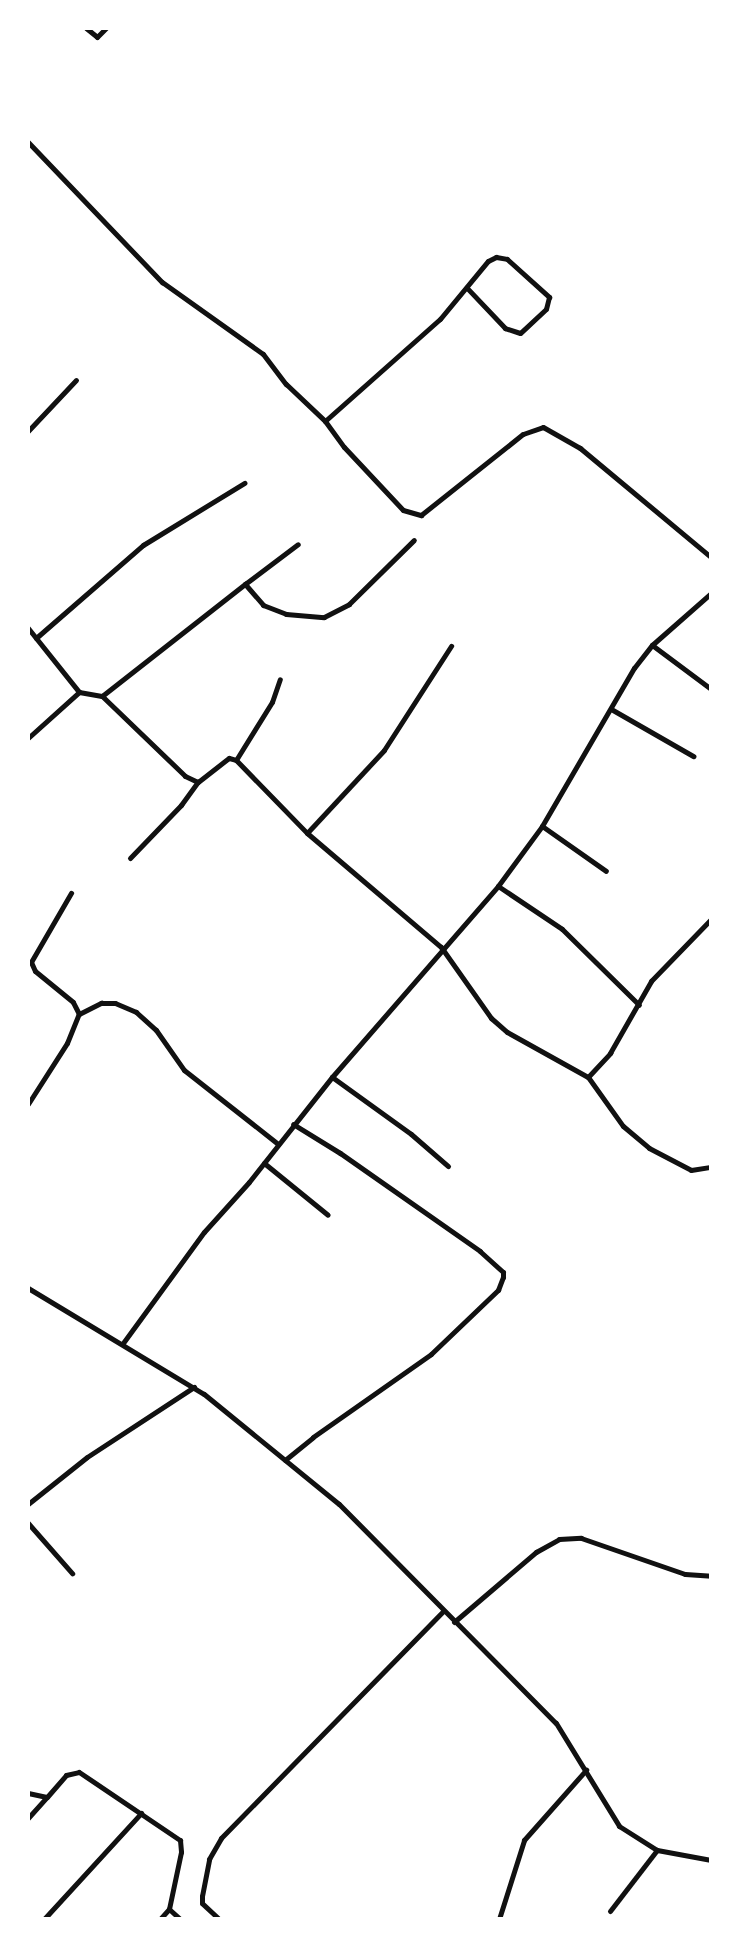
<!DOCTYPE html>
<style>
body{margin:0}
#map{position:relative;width:739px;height:1947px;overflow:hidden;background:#fff;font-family:"Archivo Narrow",sans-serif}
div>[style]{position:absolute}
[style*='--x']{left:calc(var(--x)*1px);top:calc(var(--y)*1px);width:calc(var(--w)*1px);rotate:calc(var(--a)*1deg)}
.minor>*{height:5px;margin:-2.5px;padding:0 2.5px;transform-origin:2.5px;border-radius:2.5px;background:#111}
span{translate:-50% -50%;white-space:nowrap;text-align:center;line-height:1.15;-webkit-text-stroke:7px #fff;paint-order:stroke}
.frame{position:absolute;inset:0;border:30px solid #fff;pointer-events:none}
</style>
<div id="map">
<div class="minor">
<div style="--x:86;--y:28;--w:14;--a:39"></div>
<div style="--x:97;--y:37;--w:13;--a:-45"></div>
<div style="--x:28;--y:142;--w:194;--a:46.3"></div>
<div style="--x:162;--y:282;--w:124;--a:35.5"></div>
<div style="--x:263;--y:354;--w:38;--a:53"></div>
<div style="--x:286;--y:384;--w:54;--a:43.5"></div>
<div style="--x:325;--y:421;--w:32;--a:54"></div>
<div style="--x:344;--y:447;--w:86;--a:46.9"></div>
<div style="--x:403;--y:510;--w:19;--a:16"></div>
<div style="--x:421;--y:515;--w:130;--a:-38.5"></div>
<div style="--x:523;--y:434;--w:21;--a:-19"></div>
<div style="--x:543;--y:427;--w:43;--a:29.6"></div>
<div style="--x:580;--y:448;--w:170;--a:39.8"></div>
<div style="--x:325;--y:421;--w:154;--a:-41.6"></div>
<div style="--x:440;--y:319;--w:75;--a:-50.4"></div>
<div style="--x:488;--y:261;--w:9;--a:-27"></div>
<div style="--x:496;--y:257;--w:11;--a:10"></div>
<div style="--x:507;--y:259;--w:57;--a:42.1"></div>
<div style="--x:549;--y:297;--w:12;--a:104"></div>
<div style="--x:546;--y:309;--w:35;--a:137"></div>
<div style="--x:520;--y:333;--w:16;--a:-162"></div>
<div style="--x:505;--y:328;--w:55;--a:-133.5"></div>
<div style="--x:28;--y:431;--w:70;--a:-46.7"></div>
<div style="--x:245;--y:584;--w:66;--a:-37"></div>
<div style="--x:28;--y:628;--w:82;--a:51.4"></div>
<div style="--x:36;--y:638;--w:142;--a:-41"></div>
<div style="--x:143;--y:545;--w:119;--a:-31.5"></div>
<div style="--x:652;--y:645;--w:74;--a:36.7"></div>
<div style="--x:102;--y:696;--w:182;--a:-38.1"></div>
<div style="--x:245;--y:584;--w:28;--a:49"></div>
<div style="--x:263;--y:605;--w:25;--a:21"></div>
<div style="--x:286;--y:614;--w:38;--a:5"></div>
<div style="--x:324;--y:617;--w:28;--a:-27"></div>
<div style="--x:349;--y:604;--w:91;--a:-44.6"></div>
<div style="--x:611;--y:709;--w:95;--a:29.8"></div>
<div style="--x:28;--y:738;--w:69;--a:-42"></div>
<div style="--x:79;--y:692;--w:23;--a:10"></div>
<div style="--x:102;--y:696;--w:115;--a:43.9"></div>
<div style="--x:185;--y:776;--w:14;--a:25"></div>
<div style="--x:198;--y:782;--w:39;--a:-38"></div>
<div style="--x:229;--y:758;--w:7;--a:16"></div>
<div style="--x:236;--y:760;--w:102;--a:45.8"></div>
<div style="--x:307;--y:833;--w:176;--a:40.4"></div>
<div style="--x:441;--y:947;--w:87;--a:54.8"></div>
<div style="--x:491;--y:1018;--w:21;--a:41"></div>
<div style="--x:507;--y:1032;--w:93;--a:29.1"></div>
<div style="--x:588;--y:1077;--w:60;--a:54.5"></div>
<div style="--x:623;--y:1126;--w:34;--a:40"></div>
<div style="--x:649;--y:1148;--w:47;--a:27.6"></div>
<div style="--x:691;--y:1170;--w:20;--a:-9"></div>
<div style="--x:236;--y:760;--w:68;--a:-58.2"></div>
<div style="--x:272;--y:702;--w:24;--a:-71"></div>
<div style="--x:542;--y:826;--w:78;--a:35.1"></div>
<div style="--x:307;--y:833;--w:113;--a:-47.1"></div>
<div style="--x:384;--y:750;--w:124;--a:-57.2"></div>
<div style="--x:130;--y:858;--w:74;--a:-46.1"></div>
<div style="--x:181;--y:805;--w:29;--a:-54"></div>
<div style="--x:498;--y:886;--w:77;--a:33.9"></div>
<div style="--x:562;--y:929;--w:108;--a:44.6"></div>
<div style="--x:79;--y:1014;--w:25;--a:-27"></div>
<div style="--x:101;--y:1003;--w:14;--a:0"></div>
<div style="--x:115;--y:1003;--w:23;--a:23"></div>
<div style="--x:136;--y:1012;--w:27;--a:42"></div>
<div style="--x:156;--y:1030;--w:49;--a:55"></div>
<div style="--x:184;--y:1070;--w:120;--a:38.2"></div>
<div style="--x:332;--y:1077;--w:97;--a:35.8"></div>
<div style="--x:411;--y:1134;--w:49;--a:40.9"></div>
<div style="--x:588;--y:1077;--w:33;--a:-47"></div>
<div style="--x:610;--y:1053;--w:83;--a:-60.3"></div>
<div style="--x:651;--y:981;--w:86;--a:-45.9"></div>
<div style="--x:28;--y:1104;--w:72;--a:-57.4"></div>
<div style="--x:67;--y:1043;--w:31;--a:-68"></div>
<div style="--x:79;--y:1014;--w:13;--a:-117"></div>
<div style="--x:73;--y:1002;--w:49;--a:-140.8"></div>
<div style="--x:35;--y:971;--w:10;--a:-114"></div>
<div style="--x:31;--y:962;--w:80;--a:-59.9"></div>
<div style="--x:264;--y:1163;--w:82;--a:39.1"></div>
<div style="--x:28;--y:1288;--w:205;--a:31.1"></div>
<div style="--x:204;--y:1394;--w:174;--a:39.2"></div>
<div style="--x:339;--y:1504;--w:308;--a:45.3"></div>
<div style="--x:556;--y:1723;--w:121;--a:58.5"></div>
<div style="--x:619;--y:1826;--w:45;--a:32.3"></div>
<div style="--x:657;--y:1850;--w:55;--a:10.5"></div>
<div style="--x:123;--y:1343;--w:137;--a:-53.9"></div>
<div style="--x:204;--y:1232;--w:67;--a:-48"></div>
<div style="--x:249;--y:1182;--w:134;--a:-51.7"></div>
<div style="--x:332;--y:1077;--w:253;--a:-49"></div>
<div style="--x:498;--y:886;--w:74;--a:-53.7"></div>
<div style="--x:542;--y:826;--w:183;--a:-59.8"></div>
<div style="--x:634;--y:668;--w:29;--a:-52"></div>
<div style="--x:652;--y:645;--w:79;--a:-41.4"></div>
<div style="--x:285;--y:1460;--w:36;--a:-39"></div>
<div style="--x:313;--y:1437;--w:144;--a:-35.1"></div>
<div style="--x:431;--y:1354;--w:93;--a:-43.7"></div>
<div style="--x:498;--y:1290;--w:14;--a:-69"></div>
<div style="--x:503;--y:1277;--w:5;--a:-90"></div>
<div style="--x:503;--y:1272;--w:31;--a:-138"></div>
<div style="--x:480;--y:1251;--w:171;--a:-145"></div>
<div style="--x:340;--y:1153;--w:55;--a:-148.3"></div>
<div style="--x:28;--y:1504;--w:75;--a:-38.5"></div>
<div style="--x:87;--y:1457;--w:128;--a:-33.2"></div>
<div style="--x:28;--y:1523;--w:67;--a:48.7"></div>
<div style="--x:454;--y:1622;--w:108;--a:-40.5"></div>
<div style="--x:536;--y:1552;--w:26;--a:-29"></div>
<div style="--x:559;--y:1539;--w:22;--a:-3"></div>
<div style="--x:581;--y:1538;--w:110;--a:19.1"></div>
<div style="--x:685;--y:1574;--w:26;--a:4"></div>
<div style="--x:28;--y:1793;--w:19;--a:12"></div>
<div style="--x:47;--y:1797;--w:29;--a:-49"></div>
<div style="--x:66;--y:1775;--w:13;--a:-13"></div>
<div style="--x:79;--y:1772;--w:122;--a:34"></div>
<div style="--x:180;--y:1840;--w:12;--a:85"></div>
<div style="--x:181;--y:1852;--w:58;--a:101.9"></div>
<div style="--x:169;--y:1909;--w:13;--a:132"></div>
<div style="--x:28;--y:1818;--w:28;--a:-48"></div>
<div style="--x:169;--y:1909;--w:15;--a:42"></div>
<div style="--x:610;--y:1911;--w:77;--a:-52.4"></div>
<div style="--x:44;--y:1919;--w:144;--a:-47.5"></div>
<div style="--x:219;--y:1919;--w:23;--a:-137"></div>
<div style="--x:202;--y:1903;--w:7;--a:-90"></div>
<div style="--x:202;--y:1896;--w:38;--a:-79"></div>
<div style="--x:209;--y:1859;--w:24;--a:-60"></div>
<div style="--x:221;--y:1838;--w:318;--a:-45.6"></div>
<div style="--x:499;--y:1919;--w:83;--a:-72.4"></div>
<div style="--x:524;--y:1840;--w:94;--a:-48.5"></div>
</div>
<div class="frame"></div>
</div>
